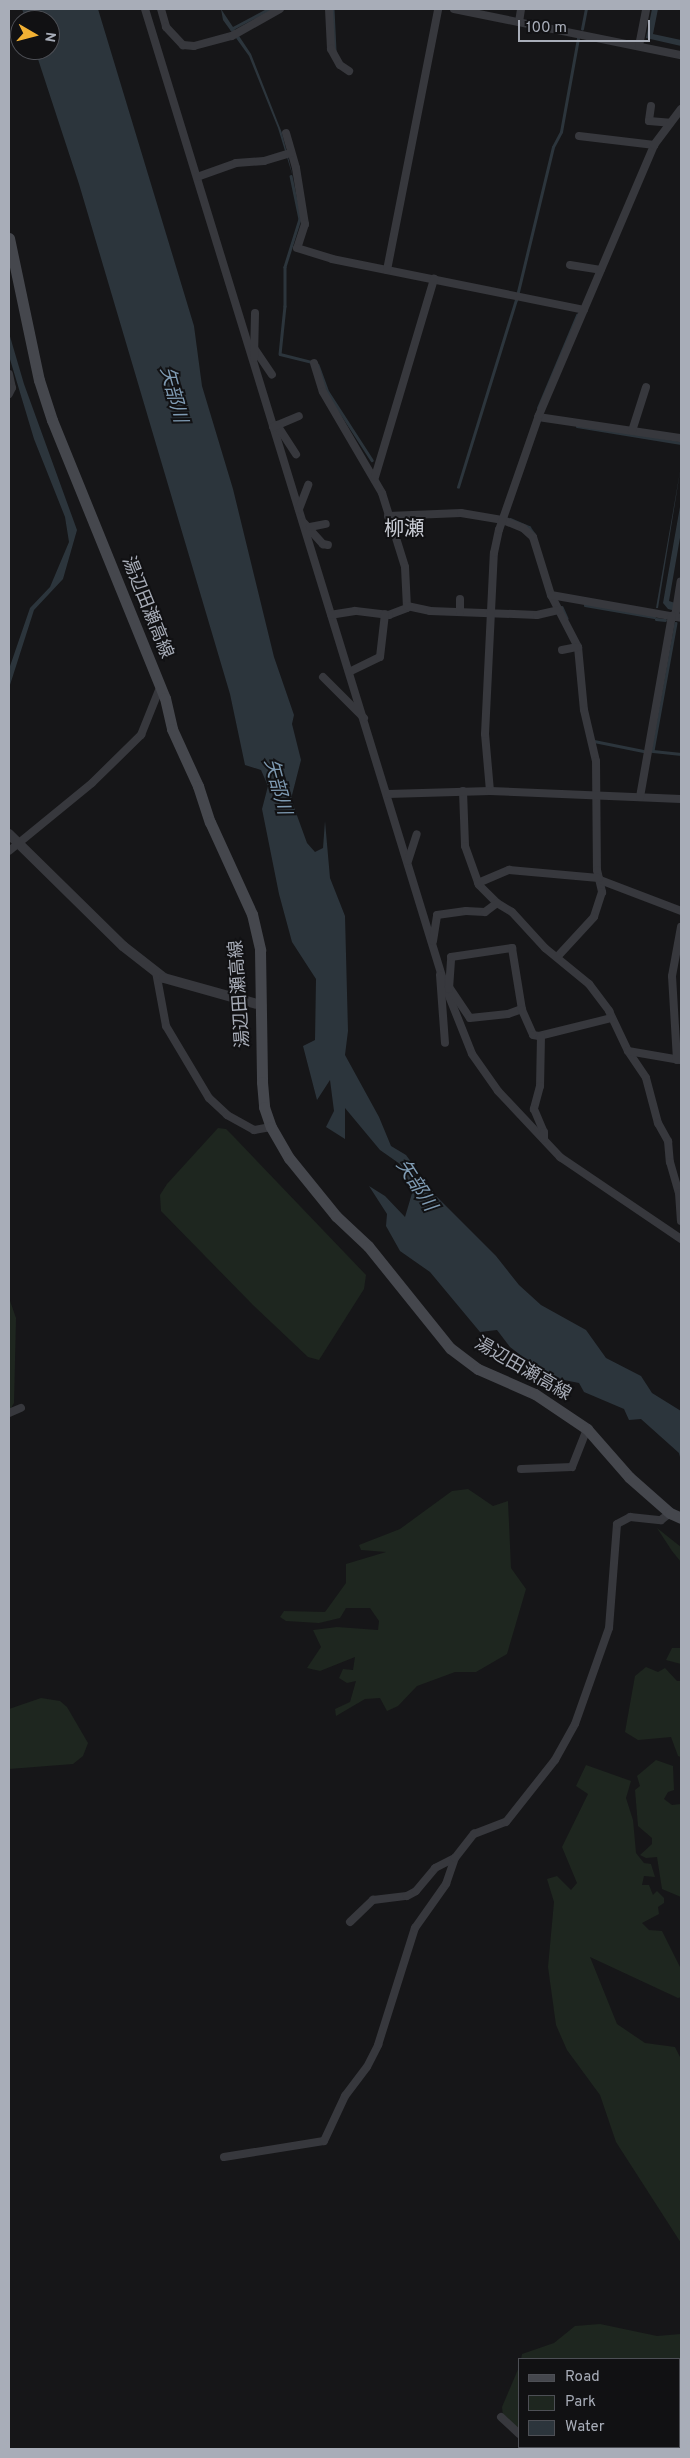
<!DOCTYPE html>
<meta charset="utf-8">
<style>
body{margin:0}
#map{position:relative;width:690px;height:2458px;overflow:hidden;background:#161618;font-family:Overpass,"Noto Sans JP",sans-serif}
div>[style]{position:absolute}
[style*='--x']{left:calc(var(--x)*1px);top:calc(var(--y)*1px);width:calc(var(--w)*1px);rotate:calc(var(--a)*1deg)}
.green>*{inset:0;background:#1e261f}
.water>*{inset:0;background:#2c353c}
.stream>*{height:2.5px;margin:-1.25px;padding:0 1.25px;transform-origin:1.25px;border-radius:1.25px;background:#2c353c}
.minor>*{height:8px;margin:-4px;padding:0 4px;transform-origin:4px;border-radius:4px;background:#37383d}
.tertiary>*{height:10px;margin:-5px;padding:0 5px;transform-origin:5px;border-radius:5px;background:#37383d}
.secondary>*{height:11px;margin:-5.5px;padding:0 5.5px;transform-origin:5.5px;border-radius:5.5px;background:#45474d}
span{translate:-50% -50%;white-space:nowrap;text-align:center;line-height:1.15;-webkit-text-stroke:4px #111113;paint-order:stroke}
.street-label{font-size:18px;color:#a8adb8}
.water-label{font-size:19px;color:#7f9bb3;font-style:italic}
.quarter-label{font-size:20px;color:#c9ccd4}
.frame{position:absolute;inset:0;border:10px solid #a8adb8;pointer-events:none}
.legend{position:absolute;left:518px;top:2358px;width:162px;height:90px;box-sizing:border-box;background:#111113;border:1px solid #4d4f55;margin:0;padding:6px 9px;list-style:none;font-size:15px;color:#a8adb8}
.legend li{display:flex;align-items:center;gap:10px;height:25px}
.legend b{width:25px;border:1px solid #4d4f55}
.north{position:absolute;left:10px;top:10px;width:50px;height:50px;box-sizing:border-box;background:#111113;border:1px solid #4d4f55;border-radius:50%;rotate:98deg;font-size:14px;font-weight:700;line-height:20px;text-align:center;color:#a8adb8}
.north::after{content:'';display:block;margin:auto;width:18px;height:22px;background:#f2b134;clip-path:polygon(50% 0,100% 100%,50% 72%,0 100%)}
.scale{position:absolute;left:518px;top:20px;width:132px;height:22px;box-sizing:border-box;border:2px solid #a8adb8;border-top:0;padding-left:6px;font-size:15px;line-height:18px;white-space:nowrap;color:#a8adb8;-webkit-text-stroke:4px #111113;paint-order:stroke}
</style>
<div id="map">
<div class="green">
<div style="clip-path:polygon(218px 1128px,226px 1129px,234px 1137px,366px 1275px,364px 1289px,319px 1360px,308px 1357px,253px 1305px,161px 1211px,160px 1195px,167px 1184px)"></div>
<div style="clip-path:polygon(9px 1298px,16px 1318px,14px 1403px,9px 1412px)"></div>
<div style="clip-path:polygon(468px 1489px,493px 1506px,508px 1501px,511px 1568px,526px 1589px,507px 1654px,476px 1672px,455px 1672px,417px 1686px,398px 1706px,387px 1711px,380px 1698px,365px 1699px,336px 1716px,335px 1709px,350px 1702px,356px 1681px,347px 1683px,339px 1678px,343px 1669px,353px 1670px,355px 1657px,320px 1671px,307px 1668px,321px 1647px,313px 1630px,337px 1627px,378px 1630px,379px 1621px,370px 1608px,346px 1608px,340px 1618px,319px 1623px,286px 1621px,280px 1617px,284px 1611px,325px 1612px,346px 1583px,346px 1564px,386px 1552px,361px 1550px,359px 1545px,400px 1529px,452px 1491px)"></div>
<div style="clip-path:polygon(657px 1528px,681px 1547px,681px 1562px,672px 1551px)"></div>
<div style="clip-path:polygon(672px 1648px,681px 1648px,681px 1664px,666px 1660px)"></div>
<div style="clip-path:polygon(646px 1667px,658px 1672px,665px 1668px,677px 1681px,681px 1681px,681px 1757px,678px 1756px,671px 1737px,638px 1740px,625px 1732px,635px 1676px)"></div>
<div style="clip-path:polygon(41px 1698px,60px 1701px,67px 1707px,88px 1743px,83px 1756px,73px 1764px,9px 1769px,9px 1709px)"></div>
<div style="clip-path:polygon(656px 1760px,673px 1766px,674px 1790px,668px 1792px,664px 1799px,672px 1805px,681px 1804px,681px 1897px,662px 1889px,657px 1857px,646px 1858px,640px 1855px,652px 1844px,652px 1838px,638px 1826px,635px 1790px,640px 1786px,637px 1776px)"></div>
<div style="clip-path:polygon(586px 1765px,631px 1781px,626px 1798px,633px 1820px,636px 1853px,644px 1863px,651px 1864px,655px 1877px,644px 1876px,642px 1885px,649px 1885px,653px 1895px,657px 1891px,664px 1898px,664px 1903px,658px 1907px,659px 1914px,642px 1923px,649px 1930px,662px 1931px,681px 1969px,681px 1997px,678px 1998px,590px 1957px,617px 2024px,645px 2043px,675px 2047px,681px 2059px,681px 2243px,616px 2142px,600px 2095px,567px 2050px,556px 2025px,548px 1967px,554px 1902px,547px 1879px,557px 1876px,571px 1890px,577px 1883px,562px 1847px,588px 1794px,576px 1786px)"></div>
<div style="clip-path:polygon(600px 2324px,657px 2336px,681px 2334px,681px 2432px,679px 2433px,679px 2359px,521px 2359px,522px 2354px,554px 2343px,575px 2326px)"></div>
<div style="clip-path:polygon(519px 2367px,519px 2430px,503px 2416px,502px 2407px)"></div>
<div style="clip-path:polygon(679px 2436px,681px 2436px,681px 2449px,548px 2447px,679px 2447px)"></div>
</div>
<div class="water">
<div style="clip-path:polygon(22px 9px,98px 9px,194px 326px,202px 386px,233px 489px,274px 657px,294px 715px,292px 724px,301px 760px,291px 799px,307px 843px,315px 852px,323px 848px,325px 821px,330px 878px,345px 916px,348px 1031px,345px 1055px,379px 1117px,391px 1146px,406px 1155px,436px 1196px,496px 1256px,519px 1285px,541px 1305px,586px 1330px,606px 1358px,641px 1376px,652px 1393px,681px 1411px,681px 1461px,679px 1453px,641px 1419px,629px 1420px,624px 1409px,584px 1392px,579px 1383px,549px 1377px,510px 1347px,497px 1330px,480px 1332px,430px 1272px,400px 1251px,386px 1226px,387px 1214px,369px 1186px,385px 1196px,405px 1217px,413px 1190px,400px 1164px,380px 1150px,345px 1108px,345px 1139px,326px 1127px,334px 1111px,330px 1080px,317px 1100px,303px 1046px,315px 1040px,316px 979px,292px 942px,279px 894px,262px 809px,268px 786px,261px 770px,245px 765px,230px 694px,79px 184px,35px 50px,50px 50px,50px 20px,26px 20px)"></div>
<div style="clip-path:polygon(221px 9px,251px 54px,282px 133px,293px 177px,278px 128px,249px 56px,223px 20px)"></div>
<div style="clip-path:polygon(652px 9px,658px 9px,653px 34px,681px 40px,681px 46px,646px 38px)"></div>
<div style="clip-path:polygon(9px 333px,24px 384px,77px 530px,63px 579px,34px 610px,9px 688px,9px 669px,30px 608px,50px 587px,69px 542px,65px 517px,34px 439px,9px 356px)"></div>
<div style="clip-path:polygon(681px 466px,658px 608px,656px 608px)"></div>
<div style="clip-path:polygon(681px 501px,681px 532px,669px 601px,681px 605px,680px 612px,668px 609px,663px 603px)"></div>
</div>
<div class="stream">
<div style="--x:333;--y:9;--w:41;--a:87.2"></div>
<div style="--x:231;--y:29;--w:43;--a:-27.8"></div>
<div style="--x:582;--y:29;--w:20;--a:-79"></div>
<div style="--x:291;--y:176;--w:44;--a:78.2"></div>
<div style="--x:300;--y:219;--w:50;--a:107.4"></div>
<div style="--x:285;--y:267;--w:39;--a:90"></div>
<div style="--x:285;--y:306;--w:48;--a:95.9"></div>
<div style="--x:280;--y:354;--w:34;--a:14"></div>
<div style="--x:318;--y:365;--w:29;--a:70"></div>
<div style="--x:328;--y:392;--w:81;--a:57.1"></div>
<div style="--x:538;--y:408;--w:101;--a:-67.2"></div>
<div style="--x:577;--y:426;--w:105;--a:9.3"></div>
<div style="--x:458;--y:487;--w:196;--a:-72.8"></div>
<div style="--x:516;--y:300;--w:157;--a:-76.4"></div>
<div style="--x:553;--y:147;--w:17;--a:-62"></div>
<div style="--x:561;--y:132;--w:96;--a:-79.7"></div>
<div style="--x:510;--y:519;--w:21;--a:23"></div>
<div style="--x:529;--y:527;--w:10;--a:53"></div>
<div style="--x:585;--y:605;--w:70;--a:9.9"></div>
<div style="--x:562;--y:607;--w:12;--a:66"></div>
<div style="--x:656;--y:619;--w:9;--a:6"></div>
<div style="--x:676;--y:623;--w:130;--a:100.2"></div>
<div style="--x:653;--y:751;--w:28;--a:6"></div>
<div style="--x:594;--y:741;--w:50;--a:11.5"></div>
</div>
<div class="minor">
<div style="--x:145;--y:9;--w:1022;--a:72.93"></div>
<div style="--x:445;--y:986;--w:73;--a:68.3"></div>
<div style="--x:472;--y:1054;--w:45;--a:54.9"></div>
<div style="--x:498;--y:1091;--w:91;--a:46.8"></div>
<div style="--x:560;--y:1157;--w:146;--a:34.1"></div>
<div style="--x:161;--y:9;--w:19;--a:74"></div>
<div style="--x:166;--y:27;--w:25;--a:47"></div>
<div style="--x:183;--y:45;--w:11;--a:5"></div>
<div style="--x:194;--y:46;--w:39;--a:-15"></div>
<div style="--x:232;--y:36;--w:55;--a:-29.4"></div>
<div style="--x:329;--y:9;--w:40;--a:87.1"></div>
<div style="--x:331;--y:49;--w:18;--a:61"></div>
<div style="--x:340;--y:65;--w:11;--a:34"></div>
<div style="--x:454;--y:9;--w:232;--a:11.5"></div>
<div style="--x:519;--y:22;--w:13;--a:-81"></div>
<div style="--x:639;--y:46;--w:38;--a:-79"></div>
<div style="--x:651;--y:106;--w:15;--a:98"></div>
<div style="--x:649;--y:121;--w:21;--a:5"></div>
<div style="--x:286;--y:133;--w:36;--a:74"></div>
<div style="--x:296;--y:168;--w:57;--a:80.9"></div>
<div style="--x:305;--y:224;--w:25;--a:108"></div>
<div style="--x:297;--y:248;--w:37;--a:17"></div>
<div style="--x:332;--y:259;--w:257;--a:11.4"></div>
<div style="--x:579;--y:136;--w:76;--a:6.8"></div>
<div style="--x:197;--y:177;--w:41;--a:-19.7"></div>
<div style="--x:236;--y:163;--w:28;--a:-4"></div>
<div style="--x:264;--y:161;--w:28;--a:-17"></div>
<div style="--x:570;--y:265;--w:31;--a:9"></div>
<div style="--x:387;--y:270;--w:266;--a:-78.9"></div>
<div style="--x:254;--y:348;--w:32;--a:56"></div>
<div style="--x:254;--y:358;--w:45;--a:-88.7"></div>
<div style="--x:314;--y:363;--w:30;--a:73"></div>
<div style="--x:323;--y:392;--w:117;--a:59.7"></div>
<div style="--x:382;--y:493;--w:77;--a:72.7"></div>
<div style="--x:405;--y:567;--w:41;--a:87.2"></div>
<div style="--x:407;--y:608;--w:19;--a:159"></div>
<div style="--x:389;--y:615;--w:34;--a:-173"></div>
<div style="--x:355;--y:611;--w:24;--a:171"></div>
<div style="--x:9;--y:374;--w:14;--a:78"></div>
<div style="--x:12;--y:388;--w:7;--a:117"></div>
<div style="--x:538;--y:417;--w:145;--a:8.4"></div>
<div style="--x:277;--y:425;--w:35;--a:57"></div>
<div style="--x:273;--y:427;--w:28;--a:-23"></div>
<div style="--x:632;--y:431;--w:46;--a:-72.3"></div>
<div style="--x:375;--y:477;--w:207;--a:-73.4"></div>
<div style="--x:299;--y:509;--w:26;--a:-69"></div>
<div style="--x:388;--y:516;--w:73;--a:-2.4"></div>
<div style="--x:461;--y:513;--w:43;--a:9.5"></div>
<div style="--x:503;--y:520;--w:22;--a:22"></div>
<div style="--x:523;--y:528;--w:13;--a:42"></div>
<div style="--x:533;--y:537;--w:61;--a:72.8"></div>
<div style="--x:551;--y:595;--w:59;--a:62.6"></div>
<div style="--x:578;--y:647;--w:63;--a:84.6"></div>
<div style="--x:584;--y:710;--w:52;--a:76.8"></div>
<div style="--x:596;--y:761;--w:109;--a:89.5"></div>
<div style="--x:597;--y:870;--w:23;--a:77"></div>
<div style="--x:602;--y:892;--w:26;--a:108"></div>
<div style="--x:594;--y:917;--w:53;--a:132.7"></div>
<div style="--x:303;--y:522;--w:30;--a:48"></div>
<div style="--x:323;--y:544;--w:5;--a:11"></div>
<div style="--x:310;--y:527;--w:16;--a:-11"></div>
<div style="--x:551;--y:595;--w:132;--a:10"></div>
<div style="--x:407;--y:606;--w:24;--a:12"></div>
<div style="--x:430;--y:611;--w:107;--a:2.1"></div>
<div style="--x:537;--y:615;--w:23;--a:-13"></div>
<div style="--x:460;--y:612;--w:13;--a:-90"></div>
<div style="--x:675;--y:617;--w:36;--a:-81"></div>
<div style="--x:562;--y:650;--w:16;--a:-11"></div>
<div style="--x:349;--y:672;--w:34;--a:-26"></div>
<div style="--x:380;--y:657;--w:43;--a:-83.4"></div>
<div style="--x:323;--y:677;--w:58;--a:45"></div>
<div style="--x:463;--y:791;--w:55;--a:87.9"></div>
<div style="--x:465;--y:846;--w:41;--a:70.3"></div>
<div style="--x:479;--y:885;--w:25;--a:45"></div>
<div style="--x:497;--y:903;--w:17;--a:31"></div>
<div style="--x:512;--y:912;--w:49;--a:47.5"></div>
<div style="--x:545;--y:948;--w:57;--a:39.3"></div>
<div style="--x:589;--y:984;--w:34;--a:53"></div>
<div style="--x:609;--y:1011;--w:44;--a:64.6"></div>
<div style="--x:628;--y:1051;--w:32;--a:56"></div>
<div style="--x:646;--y:1078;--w:47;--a:75.1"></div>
<div style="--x:658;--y:1123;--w:21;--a:61"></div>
<div style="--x:668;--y:1141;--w:21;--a:85"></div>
<div style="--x:670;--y:1162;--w:32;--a:74"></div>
<div style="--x:679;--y:1193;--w:28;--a:86"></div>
<div style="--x:490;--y:791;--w:57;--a:-95"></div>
<div style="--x:485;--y:734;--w:181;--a:-87.2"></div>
<div style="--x:494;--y:553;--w:24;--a:-78"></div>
<div style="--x:499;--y:530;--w:122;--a:-70.8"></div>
<div style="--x:539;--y:415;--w:293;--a:-66.9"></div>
<div style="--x:654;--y:145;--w:45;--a:-53.1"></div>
<div style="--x:388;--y:794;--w:102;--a:-1.7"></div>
<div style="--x:490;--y:791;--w:191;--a:2.4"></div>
<div style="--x:640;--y:797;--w:184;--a:-80"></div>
<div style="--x:9;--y:851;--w:107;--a:-39.3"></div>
<div style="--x:92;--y:783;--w:69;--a:-44.4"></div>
<div style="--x:141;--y:735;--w:48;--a:-68.2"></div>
<div style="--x:408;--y:861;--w:28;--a:-72"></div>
<div style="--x:600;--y:880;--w:87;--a:20.9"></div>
<div style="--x:478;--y:883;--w:34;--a:-23"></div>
<div style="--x:509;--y:870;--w:90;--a:5.1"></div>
<div style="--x:433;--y:941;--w:26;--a:-81"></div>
<div style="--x:437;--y:915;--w:29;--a:-8"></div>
<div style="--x:466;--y:911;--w:19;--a:3"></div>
<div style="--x:485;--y:912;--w:15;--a:-37"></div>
<div style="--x:156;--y:972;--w:55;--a:79.5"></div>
<div style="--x:166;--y:1026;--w:84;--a:59.2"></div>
<div style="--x:209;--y:1098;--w:25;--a:43"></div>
<div style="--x:227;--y:1115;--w:31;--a:29"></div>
<div style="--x:254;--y:1130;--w:17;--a:-10"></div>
<div style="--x:440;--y:975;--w:68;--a:85.8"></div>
<div style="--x:449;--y:987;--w:37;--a:56"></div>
<div style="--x:470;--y:1018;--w:38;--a:-6"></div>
<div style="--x:508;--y:1014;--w:15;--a:-20"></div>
<div style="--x:449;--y:989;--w:32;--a:-86"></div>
<div style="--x:451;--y:957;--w:62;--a:-8.4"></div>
<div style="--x:512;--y:948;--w:63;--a:80.8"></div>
<div style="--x:522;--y:1010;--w:27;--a:66"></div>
<div style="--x:533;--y:1035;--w:6;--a:9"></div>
<div style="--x:539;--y:1036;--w:75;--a:-13.9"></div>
<div style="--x:541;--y:1036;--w:50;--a:91.1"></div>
<div style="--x:540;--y:1086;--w:24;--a:105"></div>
<div style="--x:534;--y:1109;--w:25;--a:67"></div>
<div style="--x:544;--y:1132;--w:7;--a:90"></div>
<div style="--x:628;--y:1051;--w:53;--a:9.8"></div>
<div style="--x:677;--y:1060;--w:84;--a:-93.4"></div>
<div style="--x:672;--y:976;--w:50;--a:-79.6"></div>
<div style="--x:9;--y:1413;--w:13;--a:-23"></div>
<div style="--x:521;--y:1469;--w:51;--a:-2.2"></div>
<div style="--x:572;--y:1467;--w:41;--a:-68.5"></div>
<div style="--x:350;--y:1922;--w:32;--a:-44"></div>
<div style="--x:373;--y:1900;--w:34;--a:-7"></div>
<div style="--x:407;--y:1896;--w:10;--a:-29"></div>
<div style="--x:416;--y:1891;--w:30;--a:-50"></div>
<div style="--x:435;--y:1868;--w:22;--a:-27"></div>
<div style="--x:224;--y:2157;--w:101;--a:-9.1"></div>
<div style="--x:324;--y:2141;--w:50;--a:-65"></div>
<div style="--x:345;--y:2096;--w:36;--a:-53"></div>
<div style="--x:367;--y:2067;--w:25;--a:-63"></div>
<div style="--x:378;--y:2045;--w:123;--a:-72.5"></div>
<div style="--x:415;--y:1928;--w:54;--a:-54.8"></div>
<div style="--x:446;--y:1884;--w:28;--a:-71"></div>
<div style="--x:455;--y:1858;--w:31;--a:-52"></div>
<div style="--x:474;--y:1834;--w:34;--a:-21"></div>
<div style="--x:506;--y:1822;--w:79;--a:-51.7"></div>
<div style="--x:555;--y:1760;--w:41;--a:-60.9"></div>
<div style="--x:575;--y:1724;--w:102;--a:-70.5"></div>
<div style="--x:609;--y:1628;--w:104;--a:-85.6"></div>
<div style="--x:617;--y:1524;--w:15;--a:-28"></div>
<div style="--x:630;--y:1517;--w:31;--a:6"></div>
<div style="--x:661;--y:1520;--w:11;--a:-38"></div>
<div style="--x:501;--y:2417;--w:25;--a:43"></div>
<div style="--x:532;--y:2447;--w:4;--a:34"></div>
</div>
<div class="tertiary">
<div style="--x:9;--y:834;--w:160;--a:44.5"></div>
<div style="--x:123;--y:946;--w:52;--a:38"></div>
<div style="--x:164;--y:978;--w:101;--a:15.6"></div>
</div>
<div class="secondary">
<div style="--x:9;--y:238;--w:145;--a:78.1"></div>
<div style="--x:39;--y:380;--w:42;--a:72"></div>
<div style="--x:52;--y:420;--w:300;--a:67.9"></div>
<div style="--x:165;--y:698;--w:32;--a:77"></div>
<div style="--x:172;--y:729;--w:63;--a:65.5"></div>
<div style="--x:198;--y:786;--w:38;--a:72"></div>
<div style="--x:210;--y:822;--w:101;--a:65.5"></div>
<div style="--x:252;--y:914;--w:37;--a:77"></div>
<div style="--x:260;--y:950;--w:132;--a:89.1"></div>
<div style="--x:262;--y:1082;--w:25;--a:85"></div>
<div style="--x:264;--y:1107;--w:21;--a:71"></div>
<div style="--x:271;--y:1127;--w:36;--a:60"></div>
<div style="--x:289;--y:1158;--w:75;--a:51"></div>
<div style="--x:336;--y:1216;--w:44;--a:43.2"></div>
<div style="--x:368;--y:1246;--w:131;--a:51.2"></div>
<div style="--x:450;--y:1348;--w:35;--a:37"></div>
<div style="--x:478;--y:1369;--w:62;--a:23.7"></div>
<div style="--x:535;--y:1394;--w:63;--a:33.9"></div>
<div style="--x:587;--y:1429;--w:64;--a:48.8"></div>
<div style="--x:629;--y:1477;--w:55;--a:41.3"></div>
<div style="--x:670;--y:1513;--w:12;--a:24"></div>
</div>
<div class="street-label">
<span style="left:146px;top:608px;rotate:68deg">湯辺田瀬高線</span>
<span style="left:241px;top:994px;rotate:-94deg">湯辺田瀬高線</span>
<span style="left:522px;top:1370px;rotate:30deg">湯辺田瀬高線</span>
</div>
<div class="water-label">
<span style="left:172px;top:395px;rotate:75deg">矢部川</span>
<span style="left:276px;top:787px;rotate:75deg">矢部川</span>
<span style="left:415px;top:1186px;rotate:57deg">矢部川</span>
</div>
<div class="quarter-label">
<span style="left:404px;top:530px">柳瀬</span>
</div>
<div class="frame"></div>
<ul class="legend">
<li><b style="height:6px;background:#45474d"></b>Road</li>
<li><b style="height:14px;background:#1e261f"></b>Park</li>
<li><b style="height:14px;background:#2c353c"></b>Water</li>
</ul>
<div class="north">N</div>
<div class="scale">100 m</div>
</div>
